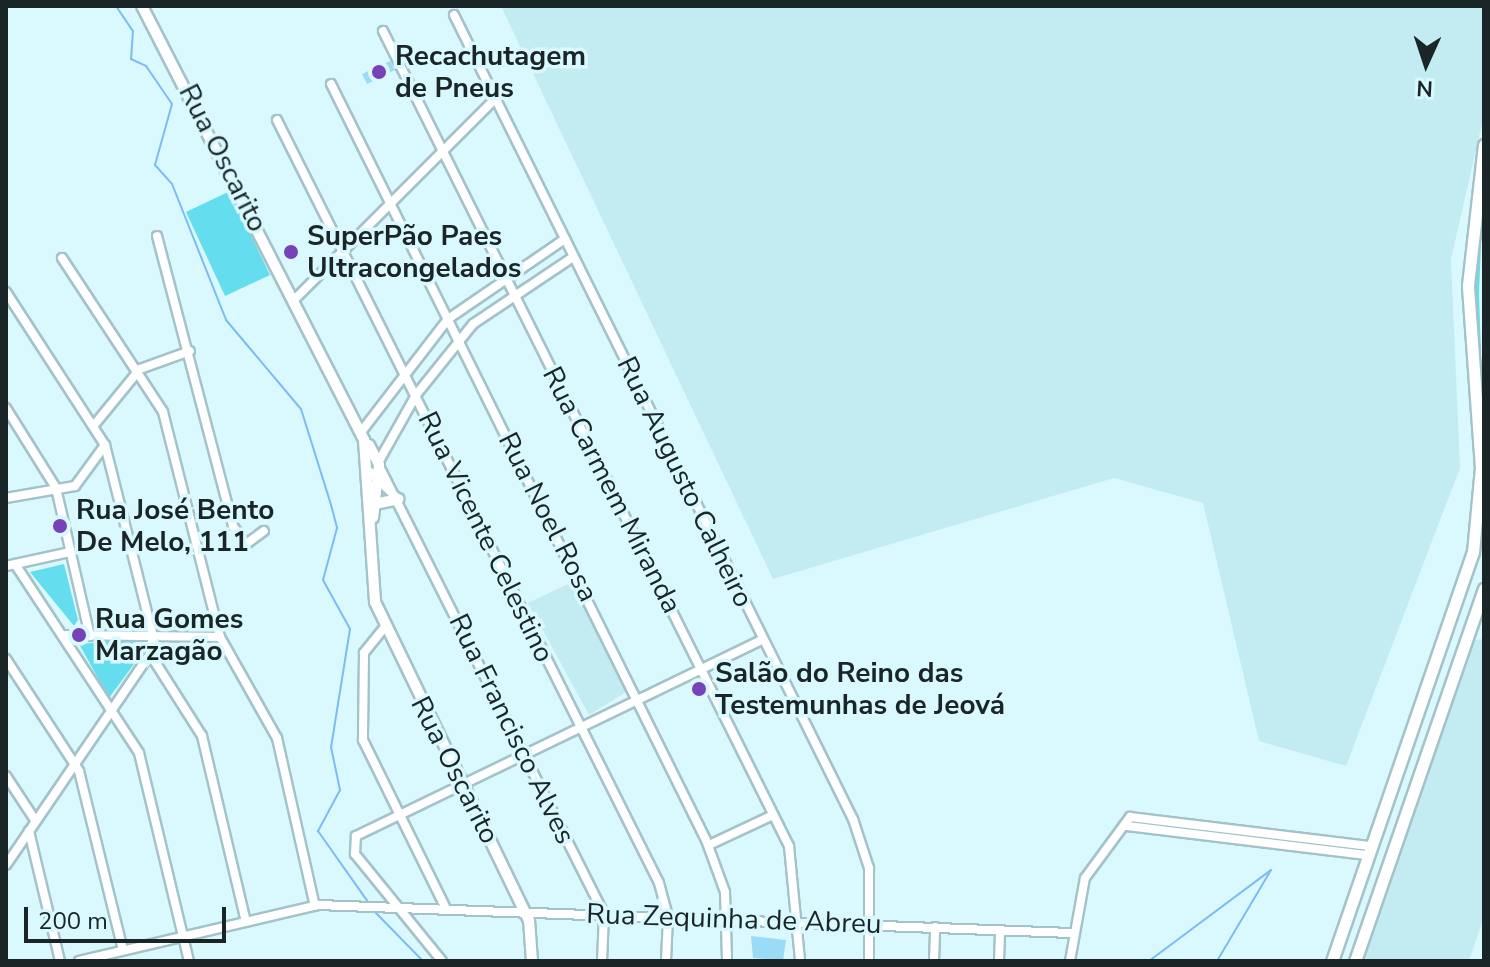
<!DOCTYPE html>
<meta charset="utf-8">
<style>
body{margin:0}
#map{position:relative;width:1490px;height:967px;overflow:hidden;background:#d9f9fe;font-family:"Nunito Sans",sans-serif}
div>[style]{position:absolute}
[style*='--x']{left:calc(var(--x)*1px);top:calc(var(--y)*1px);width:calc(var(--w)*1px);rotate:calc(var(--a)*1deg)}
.built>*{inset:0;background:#c3ecf2}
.green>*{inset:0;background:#64deef}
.stream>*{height:2px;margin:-1px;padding:0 1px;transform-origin:1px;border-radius:1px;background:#7cbcf2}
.building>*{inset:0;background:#9adbf6}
.roads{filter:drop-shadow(2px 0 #a4c3c8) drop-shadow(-2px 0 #a4c3c8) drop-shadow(0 2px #a4c3c8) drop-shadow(0 -2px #a4c3c8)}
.minor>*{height:8px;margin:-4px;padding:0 4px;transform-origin:4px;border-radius:4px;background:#fff}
.major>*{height:10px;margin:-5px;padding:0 5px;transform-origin:5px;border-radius:5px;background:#fff}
.highway>*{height:11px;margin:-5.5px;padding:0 5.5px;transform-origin:5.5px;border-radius:5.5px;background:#fff}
.dots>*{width:22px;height:22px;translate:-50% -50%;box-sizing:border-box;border:4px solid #d9f9fe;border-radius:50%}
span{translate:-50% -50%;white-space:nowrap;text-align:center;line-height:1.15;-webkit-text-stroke:7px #d9f9fe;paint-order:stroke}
.poi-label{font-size:28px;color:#192527;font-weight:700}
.left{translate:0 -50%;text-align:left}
.street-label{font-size:28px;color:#192527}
.frame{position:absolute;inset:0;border:8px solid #192527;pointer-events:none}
.north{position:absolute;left:1386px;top:24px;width:80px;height:80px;-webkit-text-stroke:6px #d9f9fe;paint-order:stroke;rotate:183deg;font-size:22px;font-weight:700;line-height:32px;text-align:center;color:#192527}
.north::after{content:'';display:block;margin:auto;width:28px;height:36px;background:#192527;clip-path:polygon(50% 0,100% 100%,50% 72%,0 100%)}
.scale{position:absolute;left:24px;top:907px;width:202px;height:36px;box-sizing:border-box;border:4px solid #192527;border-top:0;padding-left:10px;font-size:24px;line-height:28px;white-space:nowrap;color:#192527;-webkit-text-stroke:6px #d9f9fe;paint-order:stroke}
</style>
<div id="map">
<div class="built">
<div style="clip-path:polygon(501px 6px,1484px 6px,1484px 115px,1451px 259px,1460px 468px,1346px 766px,1259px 741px,1203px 503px,1114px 478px,773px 579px)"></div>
<div style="clip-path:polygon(572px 582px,626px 692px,589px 715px,528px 603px)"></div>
<div style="clip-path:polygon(1484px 639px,1484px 917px,1469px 961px,1364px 961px,1475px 640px)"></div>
</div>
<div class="green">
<div style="clip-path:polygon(1484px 173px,1479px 293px,1484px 444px,1474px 263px)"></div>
<div style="clip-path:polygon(230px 191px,270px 275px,225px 296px,186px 212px)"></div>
<div style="clip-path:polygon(64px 564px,78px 620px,74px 626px,30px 572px)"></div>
<div style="clip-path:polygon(132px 640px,145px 649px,109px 698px,79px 644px)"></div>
</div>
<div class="stream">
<div style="--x:116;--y:6;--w:30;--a:56"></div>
<div style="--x:133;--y:31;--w:28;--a:94"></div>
<div style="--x:131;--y:59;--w:17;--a:25"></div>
<div style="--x:146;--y:66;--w:46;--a:55.6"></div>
<div style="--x:172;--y:104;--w:63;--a:105.6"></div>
<div style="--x:155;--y:165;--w:25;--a:48"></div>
<div style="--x:172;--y:184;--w:146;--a:68.3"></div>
<div style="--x:226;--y:320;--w:116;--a:49.9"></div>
<div style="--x:301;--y:409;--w:101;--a:72.6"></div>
<div style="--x:331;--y:505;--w:24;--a:75"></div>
<div style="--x:337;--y:528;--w:54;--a:105.1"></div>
<div style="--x:323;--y:580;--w:56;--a:61.1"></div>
<div style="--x:350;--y:629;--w:120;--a:99.1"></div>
<div style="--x:331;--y:747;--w:44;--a:78.2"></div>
<div style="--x:340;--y:790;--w:47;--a:118.2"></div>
<div style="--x:318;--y:831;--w:87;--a:54.8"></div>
<div style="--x:374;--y:911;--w:70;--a:45.6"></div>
<div style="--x:1149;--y:961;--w:152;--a:-36.7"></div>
<div style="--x:1271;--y:870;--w:106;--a:120.7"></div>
</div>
<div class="building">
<div style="clip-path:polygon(390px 61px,395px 70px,367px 84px,362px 74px)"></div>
<div style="clip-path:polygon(751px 936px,786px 940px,783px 960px,753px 958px)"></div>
</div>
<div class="roads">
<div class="minor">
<div style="--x:454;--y:15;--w:898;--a:63.61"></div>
<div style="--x:853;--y:819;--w:52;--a:71.9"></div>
<div style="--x:869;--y:868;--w:93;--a:90"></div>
<div style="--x:383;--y:31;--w:911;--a:63.52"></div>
<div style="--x:789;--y:846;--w:116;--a:84.5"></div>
<div style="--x:331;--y:84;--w:844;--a:63.62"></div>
<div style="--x:706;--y:840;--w:55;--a:69.9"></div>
<div style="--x:725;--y:892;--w:69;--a:88.3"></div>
<div style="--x:277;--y:120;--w:853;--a:63.4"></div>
<div style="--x:659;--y:883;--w:35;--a:75"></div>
<div style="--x:668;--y:917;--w:44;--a:92.6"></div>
<div style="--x:157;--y:236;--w:300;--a:75.3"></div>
<div style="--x:233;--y:526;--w:22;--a:54"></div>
<div style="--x:246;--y:544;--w:22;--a:-36"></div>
<div style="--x:62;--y:258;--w:184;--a:56.7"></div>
<div style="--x:163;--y:412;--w:232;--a:75.8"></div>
<div style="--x:220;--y:637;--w:116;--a:60.6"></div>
<div style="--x:277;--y:738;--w:172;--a:77.3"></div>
<div style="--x:6;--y:292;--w:182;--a:57.1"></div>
<div style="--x:105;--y:445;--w:197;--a:75.9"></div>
<div style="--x:153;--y:636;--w:18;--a:99"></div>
<div style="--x:150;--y:654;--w:255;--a:124.3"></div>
<div style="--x:294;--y:300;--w:283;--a:-45"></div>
<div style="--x:6;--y:408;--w:94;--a:58"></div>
<div style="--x:56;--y:488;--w:152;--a:77.1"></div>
<div style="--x:95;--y:424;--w:71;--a:-50.7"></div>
<div style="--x:140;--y:369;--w:53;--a:-19.8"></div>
<div style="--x:361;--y:432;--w:143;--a:-52.4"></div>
<div style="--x:448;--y:319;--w:142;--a:-34.4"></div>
<div style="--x:379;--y:461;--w:76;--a:-60.7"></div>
<div style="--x:416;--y:395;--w:91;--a:-51.2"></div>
<div style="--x:473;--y:324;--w:120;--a:-33.8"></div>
<div style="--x:378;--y:464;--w:504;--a:63.33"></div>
<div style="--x:604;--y:914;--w:47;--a:92.4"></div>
<div style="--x:370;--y:472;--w:37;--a:44"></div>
<div style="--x:6;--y:498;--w:70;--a:-9.9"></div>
<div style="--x:75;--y:486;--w:51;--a:-53.8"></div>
<div style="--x:15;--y:564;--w:226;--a:56.7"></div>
<div style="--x:139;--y:753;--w:214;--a:76.5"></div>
<div style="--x:6;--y:566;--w:66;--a:-12.3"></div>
<div style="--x:384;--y:628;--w:32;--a:129"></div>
<div style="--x:364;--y:653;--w:87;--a:90.7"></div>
<div style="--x:363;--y:740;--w:186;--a:63.8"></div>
<div style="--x:66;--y:635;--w:154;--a:0.7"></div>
<div style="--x:150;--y:654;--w:97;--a:57.6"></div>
<div style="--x:202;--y:736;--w:191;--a:76.7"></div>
<div style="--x:6;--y:659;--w:134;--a:56.9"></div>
<div style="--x:79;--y:771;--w:184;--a:76.2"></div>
<div style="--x:6;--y:776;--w:53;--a:56.6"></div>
<div style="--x:1127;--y:826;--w:243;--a:6.9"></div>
<div style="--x:29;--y:831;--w:134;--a:76.6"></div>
<div style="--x:709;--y:845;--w:71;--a:-25.1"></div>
<div style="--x:79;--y:961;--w:245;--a:-13.2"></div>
<div style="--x:318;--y:905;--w:754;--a:2.13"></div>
<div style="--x:442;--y:961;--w:138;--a:-129.1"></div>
<div style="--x:355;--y:854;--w:18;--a:-87"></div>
<div style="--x:356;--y:836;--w:452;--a:-25.8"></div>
<div style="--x:934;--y:961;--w:34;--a:-88"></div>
<div style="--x:999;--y:961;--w:31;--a:-88"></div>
<div style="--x:1070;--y:961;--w:84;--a:-79.8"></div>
<div style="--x:1085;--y:878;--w:76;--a:-53.6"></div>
<div style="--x:1130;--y:817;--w:243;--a:6.9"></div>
</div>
<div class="major">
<div style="--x:142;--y:6;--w:487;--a:62.9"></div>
<div style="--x:364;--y:440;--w:162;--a:86.1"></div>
<div style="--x:375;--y:602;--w:353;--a:64.2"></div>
<div style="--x:529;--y:920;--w:41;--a:85.8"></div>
<div style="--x:369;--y:445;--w:22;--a:63"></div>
<div style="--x:379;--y:465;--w:53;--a:96.5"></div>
<div style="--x:375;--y:504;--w:24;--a:-12"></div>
</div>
<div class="highway">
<div style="--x:1332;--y:961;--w:433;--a:-71"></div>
<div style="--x:1473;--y:552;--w:84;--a:-84.6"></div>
<div style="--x:1481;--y:468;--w:183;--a:-94.1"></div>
<div style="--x:1468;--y:285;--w:141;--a:-83.5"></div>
<div style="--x:1355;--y:961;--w:394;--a:-70.9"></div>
</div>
</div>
<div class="dots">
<div style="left:379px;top:72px;background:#7741b8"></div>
<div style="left:291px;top:252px;background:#7741b8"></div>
<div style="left:60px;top:526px;background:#7741b8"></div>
<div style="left:79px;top:635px;background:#7741b8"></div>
<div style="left:699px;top:689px;background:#7741b8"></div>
</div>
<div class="poi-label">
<span class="left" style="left:395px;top:72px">Recachutagem<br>de Pneus</span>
<span class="left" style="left:307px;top:252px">SuperPão Paes<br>Ultracongelados</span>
<span class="left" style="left:76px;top:526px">Rua José Bento<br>De Melo, 111</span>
<span class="left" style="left:95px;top:635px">Rua Gomes<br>Marzagão</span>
<span class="left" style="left:715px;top:689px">Salão do Reino das<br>Testemunhas de Jeová</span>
</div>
<div class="street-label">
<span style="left:223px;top:158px;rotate:63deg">Rua Oscarito</span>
<span style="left:685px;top:482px;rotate:64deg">Rua Augusto Calheiro</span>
<span style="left:612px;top:490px;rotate:63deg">Rua Carmem Miranda</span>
<span style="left:548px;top:517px;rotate:63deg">Rua Noel Rosa</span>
<span style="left:486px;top:537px;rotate:64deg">Rua Vicente Celestino</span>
<span style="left:512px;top:729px;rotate:64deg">Rua Francisco Alves</span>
<span style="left:455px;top:770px;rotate:63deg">Rua Oscarito</span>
<span style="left:734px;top:919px;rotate:2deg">Rua Zequinha de Abreu</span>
</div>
<div class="frame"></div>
<div class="north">N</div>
<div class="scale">200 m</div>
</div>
